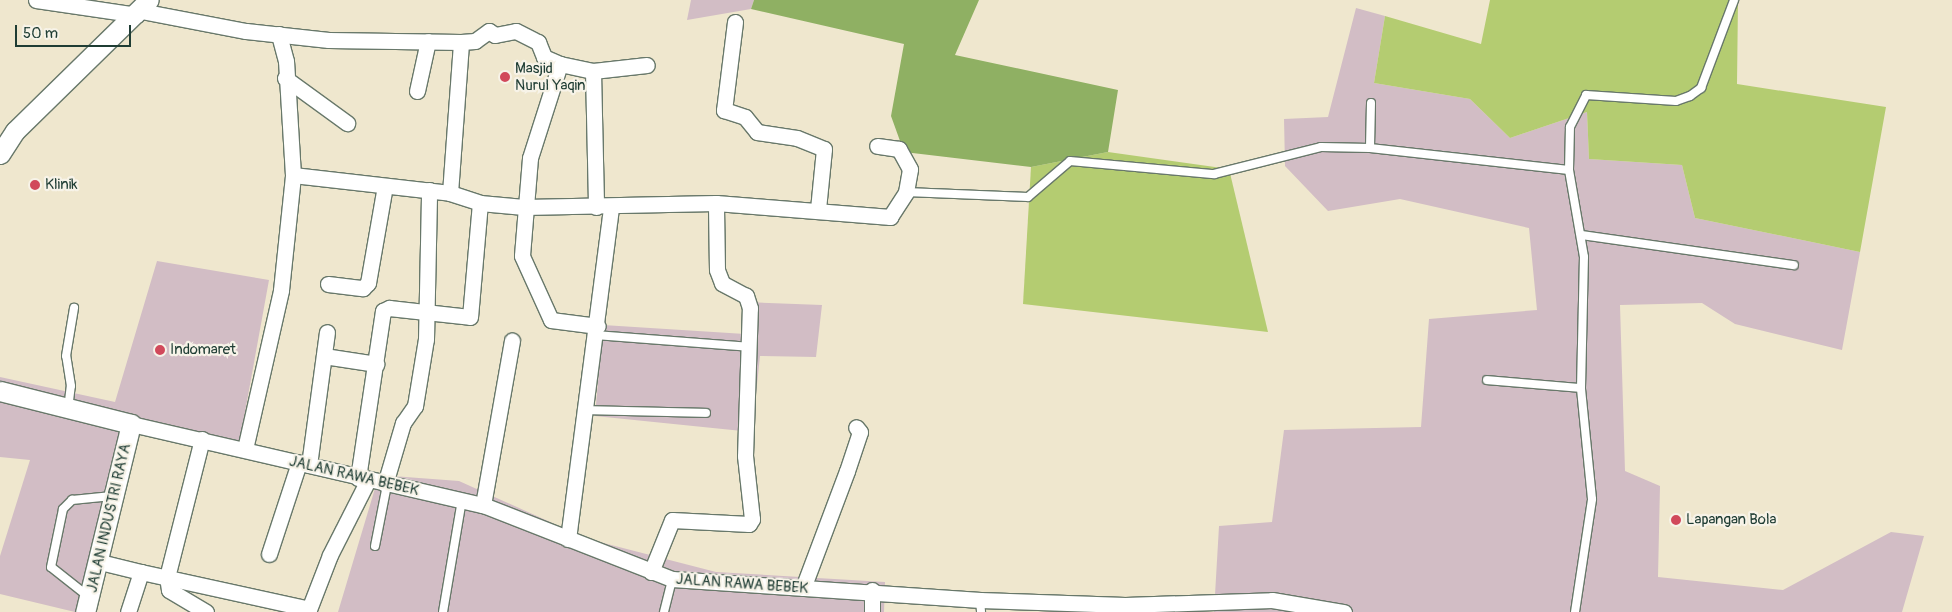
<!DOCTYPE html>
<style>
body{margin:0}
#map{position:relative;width:1952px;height:612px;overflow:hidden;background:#efe7ce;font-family:Pangolin,sans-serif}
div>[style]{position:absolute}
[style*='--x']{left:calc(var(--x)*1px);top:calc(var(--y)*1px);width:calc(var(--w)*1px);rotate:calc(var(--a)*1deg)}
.industrial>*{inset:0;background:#d2bdc5}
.green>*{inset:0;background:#b4cc71}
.forest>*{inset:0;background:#8fb063}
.roads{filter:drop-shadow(1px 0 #68786a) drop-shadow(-1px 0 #68786a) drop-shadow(0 1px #68786a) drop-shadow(0 -1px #68786a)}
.service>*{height:8px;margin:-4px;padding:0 4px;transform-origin:4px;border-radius:4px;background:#fff}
.minor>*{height:15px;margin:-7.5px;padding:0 7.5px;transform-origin:7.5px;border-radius:7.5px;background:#fff}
.tertiary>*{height:19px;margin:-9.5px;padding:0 9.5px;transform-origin:9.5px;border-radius:9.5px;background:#fff}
.dots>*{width:14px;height:14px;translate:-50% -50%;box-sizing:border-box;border:2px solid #f7f3e8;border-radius:50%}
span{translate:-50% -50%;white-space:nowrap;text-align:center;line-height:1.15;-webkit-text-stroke:4.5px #f7f3e8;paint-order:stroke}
.poi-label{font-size:15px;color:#1f3d34}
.left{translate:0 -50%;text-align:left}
.street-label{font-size:15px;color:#1f3d34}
.scale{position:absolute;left:15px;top:25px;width:116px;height:22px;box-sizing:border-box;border:2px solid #1f3d34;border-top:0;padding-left:6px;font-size:15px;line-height:18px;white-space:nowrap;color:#1f3d34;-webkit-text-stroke:4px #f7f3e8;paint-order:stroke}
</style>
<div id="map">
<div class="industrial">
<div style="clip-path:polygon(691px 0,754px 0,751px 9px,687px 20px)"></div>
<div style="clip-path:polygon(1356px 8px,1385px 16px,1374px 83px,1470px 99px,1510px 138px,1587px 112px,1589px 159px,1682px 165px,1695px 218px,1860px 252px,1842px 350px,1735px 324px,1702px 303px,1620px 305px,1625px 471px,1660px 486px,1658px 577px,1783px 590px,1891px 532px,1924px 536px,1902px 612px,1214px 612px,1219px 526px,1272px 522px,1284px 430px,1421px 427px,1429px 319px,1537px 310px,1529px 228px,1400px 199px,1328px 211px,1285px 166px,1284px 119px,1328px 117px)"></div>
<div style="clip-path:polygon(157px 261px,269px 280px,237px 456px,126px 430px,75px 612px,0 594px,0 556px,30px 460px,0 457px,0 377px,115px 402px)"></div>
<div style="clip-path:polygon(746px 302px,822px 305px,816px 357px,760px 356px,752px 432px,595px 416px,603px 325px,745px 334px)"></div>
<div style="clip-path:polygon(379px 475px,459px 481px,588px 539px,716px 572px,885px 582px,884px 612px,338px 612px)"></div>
</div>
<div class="green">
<div style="clip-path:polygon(1490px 0,1738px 0,1737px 84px,1886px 107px,1860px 252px,1695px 218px,1682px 165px,1589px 159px,1587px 112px,1510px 138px,1470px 99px,1374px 83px,1385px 16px,1481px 44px)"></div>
<div style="clip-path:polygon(1108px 152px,1229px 169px,1268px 332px,1023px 304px,1031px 167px)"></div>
</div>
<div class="forest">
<div style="clip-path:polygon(754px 0,979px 0,955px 55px,1118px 90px,1108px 152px,1031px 167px,904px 152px,891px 116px,904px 44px,751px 9px)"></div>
</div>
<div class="roads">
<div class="service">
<div style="--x:1371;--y:103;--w:45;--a:91.3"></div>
<div style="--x:1370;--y:148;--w:200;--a:6.3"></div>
<div style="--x:906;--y:192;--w:122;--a:2.3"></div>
<div style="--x:1028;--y:197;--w:55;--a:-40.6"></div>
<div style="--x:1070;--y:161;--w:145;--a:5.2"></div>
<div style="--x:1214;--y:174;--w:110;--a:-14.2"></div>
<div style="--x:1321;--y:147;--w:49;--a:1.2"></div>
<div style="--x:1582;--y:235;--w:214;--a:8.1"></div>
<div style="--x:596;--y:335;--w:155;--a:4.4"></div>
<div style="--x:1487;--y:380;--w:94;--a:4.9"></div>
<div style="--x:68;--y:409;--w:23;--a:-83"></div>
<div style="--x:71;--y:386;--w:30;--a:-99"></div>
<div style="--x:66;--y:356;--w:49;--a:-80.5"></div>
<div style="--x:586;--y:410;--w:120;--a:1.4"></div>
<div style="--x:375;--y:546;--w:62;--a:-78.9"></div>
<div style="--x:89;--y:597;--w:48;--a:-141.7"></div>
<div style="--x:51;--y:567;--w:59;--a:-78.3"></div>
<div style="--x:63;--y:509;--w:13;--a:-45"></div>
<div style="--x:72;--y:500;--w:40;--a:-5.7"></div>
<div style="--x:980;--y:600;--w:12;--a:85"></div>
<div style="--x:443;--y:612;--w:114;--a:-80.4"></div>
<div style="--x:664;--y:612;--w:34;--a:-76"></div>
<div style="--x:1575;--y:612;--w:114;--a:-81.4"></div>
<div style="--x:1592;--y:499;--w:112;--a:-95.7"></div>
<div style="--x:1581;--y:388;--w:131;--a:-88.7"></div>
<div style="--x:1584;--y:257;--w:88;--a:-99.8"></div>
<div style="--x:1569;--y:170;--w:43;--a:-88.7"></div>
<div style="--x:1570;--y:127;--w:36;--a:-63"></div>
<div style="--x:1586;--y:95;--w:90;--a:3.8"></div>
<div style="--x:1676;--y:101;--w:15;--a:-20"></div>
<div style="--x:1690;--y:96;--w:14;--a:-36"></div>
<div style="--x:1701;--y:88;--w:94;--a:-69.4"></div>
</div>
<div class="minor">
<div style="--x:36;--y:0;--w:102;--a:8.4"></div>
<div style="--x:141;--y:11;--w:107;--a:10.8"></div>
<div style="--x:246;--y:31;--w:83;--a:6.2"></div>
<div style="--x:329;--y:40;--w:132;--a:0.9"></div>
<div style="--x:461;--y:42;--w:14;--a:-4"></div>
<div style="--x:475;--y:41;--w:17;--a:-36"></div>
<div style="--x:489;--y:31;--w:7;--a:34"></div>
<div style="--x:495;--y:35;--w:21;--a:-11"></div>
<div style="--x:516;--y:31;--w:25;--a:27"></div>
<div style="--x:538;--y:42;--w:16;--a:68"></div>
<div style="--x:544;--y:57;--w:17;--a:24"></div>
<div style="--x:560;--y:64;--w:34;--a:12"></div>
<div style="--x:593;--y:71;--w:54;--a:-6.3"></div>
<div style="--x:735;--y:22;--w:89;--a:97.1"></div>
<div style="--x:724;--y:110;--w:22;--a:18"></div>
<div style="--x:745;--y:117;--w:19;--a:51"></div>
<div style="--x:757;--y:132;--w:40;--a:8.5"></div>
<div style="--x:797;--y:138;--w:29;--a:22"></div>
<div style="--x:824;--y:149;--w:60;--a:95.7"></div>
<div style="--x:560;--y:64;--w:99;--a:107.7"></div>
<div style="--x:530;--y:158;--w:98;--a:94.7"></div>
<div style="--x:522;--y:256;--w:70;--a:65.6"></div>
<div style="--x:551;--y:320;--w:47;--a:7.3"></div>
<div style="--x:593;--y:71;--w:136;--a:88.7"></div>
<div style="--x:285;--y:78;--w:77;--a:36"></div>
<div style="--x:417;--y:91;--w:51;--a:-77.6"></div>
<div style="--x:293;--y:175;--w:158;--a:6.5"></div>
<div style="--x:450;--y:193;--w:32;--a:18"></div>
<div style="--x:480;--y:203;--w:44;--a:5.2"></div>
<div style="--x:524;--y:207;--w:192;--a:-1.2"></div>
<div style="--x:716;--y:203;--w:175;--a:4.6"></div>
<div style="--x:890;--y:217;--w:30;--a:-57"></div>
<div style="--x:906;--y:192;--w:23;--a:-80"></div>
<div style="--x:910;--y:169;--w:23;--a:-119"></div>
<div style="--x:899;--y:149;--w:22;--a:-172"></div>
<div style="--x:450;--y:193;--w:151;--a:-85.8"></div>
<div style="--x:328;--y:284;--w:35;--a:7"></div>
<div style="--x:363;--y:288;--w:7;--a:-45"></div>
<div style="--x:368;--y:283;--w:98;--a:-80.1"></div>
<div style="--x:324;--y:356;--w:53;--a:8.7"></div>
<div style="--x:131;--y:424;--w:361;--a:13"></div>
<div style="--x:483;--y:505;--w:203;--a:21.4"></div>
<div style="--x:672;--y:579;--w:309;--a:3.9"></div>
<div style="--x:980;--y:600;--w:145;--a:2"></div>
<div style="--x:1125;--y:605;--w:147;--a:-1.9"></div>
<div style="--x:1272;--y:600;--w:73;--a:9.5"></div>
<div style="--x:202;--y:439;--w:142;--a:104.2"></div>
<div style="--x:167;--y:577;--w:13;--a:81"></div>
<div style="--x:169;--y:590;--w:43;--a:30.7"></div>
<div style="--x:245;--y:449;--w:163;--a:-77.2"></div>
<div style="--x:281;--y:290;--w:116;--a:-84"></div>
<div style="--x:293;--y:175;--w:114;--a:-93.5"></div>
<div style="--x:286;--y:61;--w:28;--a:-105"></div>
<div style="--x:309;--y:465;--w:134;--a:-82.3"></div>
<div style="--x:358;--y:478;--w:169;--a:-81.5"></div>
<div style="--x:383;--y:311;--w:7;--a:-27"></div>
<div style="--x:389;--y:308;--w:81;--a:6.3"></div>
<div style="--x:470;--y:317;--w:114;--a:-85"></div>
<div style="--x:385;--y:484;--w:64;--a:-73.6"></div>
<div style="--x:403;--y:423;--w:21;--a:-55"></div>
<div style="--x:415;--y:406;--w:68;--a:-80.7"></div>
<div style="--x:426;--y:339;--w:149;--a:-88.8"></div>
<div style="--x:483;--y:505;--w:167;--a:-80"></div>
<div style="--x:568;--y:539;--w:334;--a:-82.6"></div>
<div style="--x:269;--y:554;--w:96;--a:-71.8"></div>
<div style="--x:100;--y:562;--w:42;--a:13.7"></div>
<div style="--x:141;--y:572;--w:42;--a:108"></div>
<div style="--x:141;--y:572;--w:172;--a:12.4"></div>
<div style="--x:651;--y:572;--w:56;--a:-68"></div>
<div style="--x:672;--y:520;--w:77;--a:3"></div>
<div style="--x:749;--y:524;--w:6;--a:-59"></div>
<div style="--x:752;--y:519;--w:63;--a:-96.3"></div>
<div style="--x:745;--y:456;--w:148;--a:-88.1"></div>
<div style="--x:750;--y:308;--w:13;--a:-108"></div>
<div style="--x:746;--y:296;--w:27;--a:-152"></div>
<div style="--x:722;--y:283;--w:14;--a:-111"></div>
<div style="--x:717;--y:270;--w:67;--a:-90.9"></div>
<div style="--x:803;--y:588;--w:125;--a:-69.4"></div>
<div style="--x:847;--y:471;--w:41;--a:-71.6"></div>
<div style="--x:860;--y:432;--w:6;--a:-129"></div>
<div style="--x:872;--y:590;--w:22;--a:90"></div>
<div style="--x:308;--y:612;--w:61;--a:-68.9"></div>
<div style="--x:330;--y:555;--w:84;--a:-63.1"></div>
</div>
<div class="tertiary">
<div style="--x:0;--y:154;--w:27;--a:-57"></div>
<div style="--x:15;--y:131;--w:187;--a:-44.4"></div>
<div style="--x:0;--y:391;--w:135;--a:14.1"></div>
<div style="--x:131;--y:424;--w:194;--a:103.7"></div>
</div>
</div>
<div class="dots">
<div style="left:505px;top:77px;background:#d1495b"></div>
<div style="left:35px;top:185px;background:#d1495b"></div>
<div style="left:160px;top:350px;background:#d1495b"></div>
<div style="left:1676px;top:520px;background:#d1495b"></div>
</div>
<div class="poi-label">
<span class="left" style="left:515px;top:77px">Masjid<br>Nurul Yaqin</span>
<span class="left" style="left:45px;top:185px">Klinik</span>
<span class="left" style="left:170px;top:350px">Indomaret</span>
<span class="left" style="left:1686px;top:520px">Lapangan Bola</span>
</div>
<div class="street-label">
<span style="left:354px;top:476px;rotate:13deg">JALAN RAWA BEBEK</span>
<span style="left:109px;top:518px;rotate:-77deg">JALAN INDUSTRI RAYA</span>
<span style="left:742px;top:584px;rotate:4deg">JALAN RAWA BEBEK</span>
</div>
<div class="scale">50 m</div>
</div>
